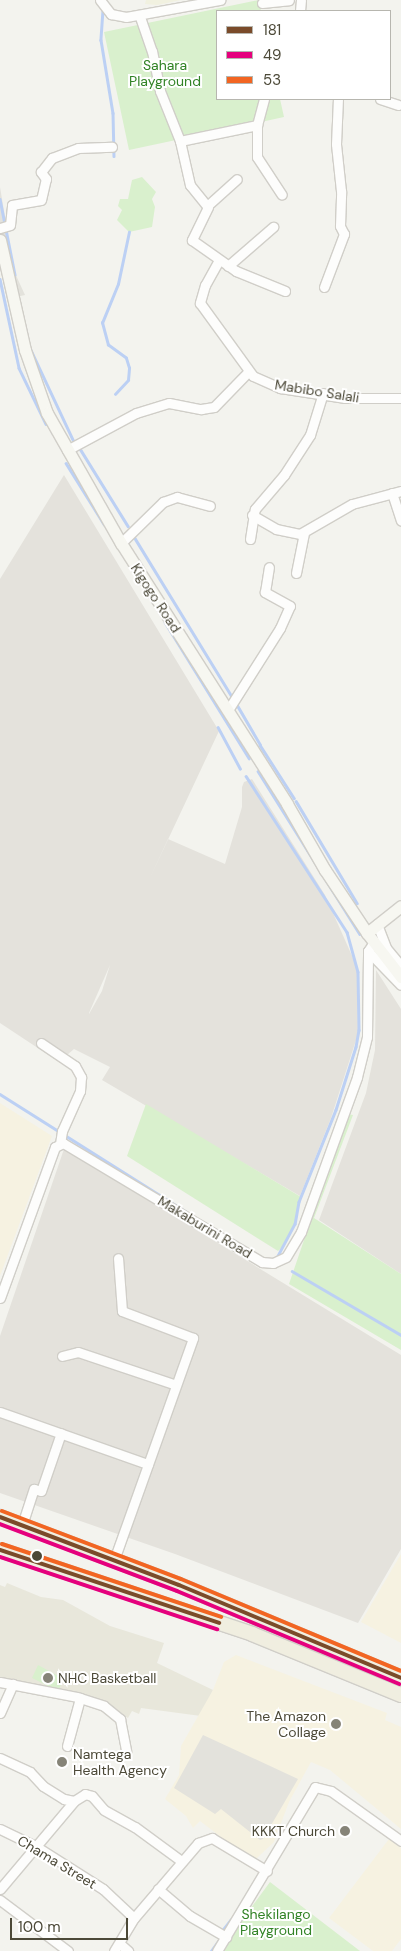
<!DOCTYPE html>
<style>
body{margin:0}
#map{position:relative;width:401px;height:1951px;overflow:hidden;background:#f3f3ee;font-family:"DM Sans",sans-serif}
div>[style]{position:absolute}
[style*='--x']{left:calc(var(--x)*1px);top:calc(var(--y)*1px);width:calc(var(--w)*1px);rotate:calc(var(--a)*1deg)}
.residential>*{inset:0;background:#e8e7db}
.commercial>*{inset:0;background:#f6f2e1}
.industrial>*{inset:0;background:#e4e2dc}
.education>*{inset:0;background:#f1f1e0}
.green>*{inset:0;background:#d9f0cd}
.parking>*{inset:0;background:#e3e2dc}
.stream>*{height:2.5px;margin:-1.25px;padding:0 1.25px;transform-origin:1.25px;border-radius:1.25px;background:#bcd0f4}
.roads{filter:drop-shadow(1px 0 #d0cec8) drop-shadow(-1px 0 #d0cec8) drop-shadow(0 1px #d0cec8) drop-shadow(0 -1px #d0cec8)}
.minor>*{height:9px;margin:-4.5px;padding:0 4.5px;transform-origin:4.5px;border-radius:4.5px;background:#fdfdfc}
.secondary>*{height:11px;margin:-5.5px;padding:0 5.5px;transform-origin:5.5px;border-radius:5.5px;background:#f7f7f1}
.trunk>*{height:14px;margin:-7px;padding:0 7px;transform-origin:7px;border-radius:7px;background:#f0eee0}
.bus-1>*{height:4px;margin:-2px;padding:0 2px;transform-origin:2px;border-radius:2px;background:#7a4b2a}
.bus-2>*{height:4px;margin:-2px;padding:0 2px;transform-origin:2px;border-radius:2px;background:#e5007d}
.bus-3>*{height:4px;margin:-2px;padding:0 2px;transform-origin:2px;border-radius:2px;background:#f26522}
.dots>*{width:14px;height:14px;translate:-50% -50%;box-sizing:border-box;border:2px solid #fff;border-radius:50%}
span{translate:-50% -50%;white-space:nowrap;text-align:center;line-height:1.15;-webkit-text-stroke:4px #fff;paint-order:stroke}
.park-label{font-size:14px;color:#328326}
.street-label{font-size:14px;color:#4c4938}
.poi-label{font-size:14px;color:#4c4938}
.left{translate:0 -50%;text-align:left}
.right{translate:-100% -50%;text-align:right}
.legend{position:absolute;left:216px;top:10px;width:175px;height:90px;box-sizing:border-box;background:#fff;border:1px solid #b7b6af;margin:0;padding:6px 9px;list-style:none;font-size:15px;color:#4c4938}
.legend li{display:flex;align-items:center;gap:10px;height:25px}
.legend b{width:25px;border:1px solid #b7b6af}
.scale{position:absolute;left:10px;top:1918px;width:118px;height:22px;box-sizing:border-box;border:2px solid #4c4938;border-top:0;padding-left:6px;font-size:15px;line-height:18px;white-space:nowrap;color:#4c4938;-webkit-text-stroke:4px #fff;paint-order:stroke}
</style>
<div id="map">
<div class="residential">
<div style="clip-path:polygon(0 1581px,0 1585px,5px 1587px,7px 1583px,41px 1597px,63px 1600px,110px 1626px,164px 1643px,157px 1663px,213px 1690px,201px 1716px,141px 1708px,139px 1714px,132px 1711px,128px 1718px,105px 1705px,0 1681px)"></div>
</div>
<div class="commercial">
<div style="clip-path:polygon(0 1103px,52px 1136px,0 1276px)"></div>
<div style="clip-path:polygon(401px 1554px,401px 1643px,361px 1622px)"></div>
<div style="clip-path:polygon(236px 1655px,387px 1713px,385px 1720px,401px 1727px,401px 1829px,330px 1770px,311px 1762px,289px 1802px,274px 1842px,257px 1858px,251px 1860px,200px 1821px,193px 1828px,186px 1816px,165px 1799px,179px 1775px,181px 1746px,213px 1690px,224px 1662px)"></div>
<div style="clip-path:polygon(389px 1839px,401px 1848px,401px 1939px,392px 1951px,373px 1951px,329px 1918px)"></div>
</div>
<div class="industrial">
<div style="clip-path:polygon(evenodd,64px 475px,219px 731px,149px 880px,168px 839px,225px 864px,242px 807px,242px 787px,244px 782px,252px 779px,325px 895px,357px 967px,358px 1034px,331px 1118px,300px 1196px,102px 1080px,110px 1067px,74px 1049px,59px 1062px,0 1023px,0 579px,64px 475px,110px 965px,102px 991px,89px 1014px,89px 1013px,110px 965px)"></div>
<div style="clip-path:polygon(376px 970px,401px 1009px,401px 1274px,319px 1220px,366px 1093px,375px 1050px)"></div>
<div style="clip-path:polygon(64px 1149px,401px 1355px,401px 1549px,358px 1623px,175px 1554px,0 1493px,0 1336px)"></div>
</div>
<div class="education">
<div style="clip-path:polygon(146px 0,181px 0,157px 5px,145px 4px)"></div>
</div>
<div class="green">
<div style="clip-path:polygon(259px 0,261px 11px,217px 11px,217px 99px,280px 99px,284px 117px,129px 150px,104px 32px)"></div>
<div style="clip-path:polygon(142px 177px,156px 192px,152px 199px,155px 207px,152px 227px,129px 232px,117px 220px,122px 210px,118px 206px,120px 199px,128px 199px,132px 180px)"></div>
<div style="clip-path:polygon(146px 1104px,301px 1197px,295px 1224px,285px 1245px,278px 1251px,127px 1156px)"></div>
<div style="clip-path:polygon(347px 1114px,353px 1115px,314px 1218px,401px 1274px,401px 1350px,289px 1284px)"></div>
<div style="clip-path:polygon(38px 1665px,64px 1679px,58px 1691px,32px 1678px)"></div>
<div style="clip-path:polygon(270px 1882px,360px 1951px,219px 1951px)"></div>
</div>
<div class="parking">
<div style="clip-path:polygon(0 187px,14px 271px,25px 295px,7px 299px,0 266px)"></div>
<div style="clip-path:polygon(203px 1735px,298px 1779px,263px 1839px,260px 1840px,221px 1809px,215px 1814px,174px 1788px)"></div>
</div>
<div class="stream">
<div style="--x:103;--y:10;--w:30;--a:94"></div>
<div style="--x:101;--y:40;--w:74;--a:80.7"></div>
<div style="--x:113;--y:113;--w:43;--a:88.7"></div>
<div style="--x:0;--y:199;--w:77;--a:78.8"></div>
<div style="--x:0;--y:279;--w:91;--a:77.9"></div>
<div style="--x:19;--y:368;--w:62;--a:64.3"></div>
<div style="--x:31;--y:350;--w:102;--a:64.9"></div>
<div style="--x:115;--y:394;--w:19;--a:-47"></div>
<div style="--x:128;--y:380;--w:12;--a:-85"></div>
<div style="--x:129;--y:368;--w:10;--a:-107"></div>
<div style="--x:126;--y:358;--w:22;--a:-144"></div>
<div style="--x:108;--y:345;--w:23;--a:-105"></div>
<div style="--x:102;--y:323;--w:42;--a:-67.7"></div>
<div style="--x:118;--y:284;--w:53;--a:-78.1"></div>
<div style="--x:79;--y:447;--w:93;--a:58.2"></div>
<div style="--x:66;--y:463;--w:72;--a:58.1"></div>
<div style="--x:133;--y:535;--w:191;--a:58.5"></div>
<div style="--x:165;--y:622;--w:160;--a:58.3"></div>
<div style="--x:236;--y:703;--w:48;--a:59.7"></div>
<div style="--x:218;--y:727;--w:47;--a:61.8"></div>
<div style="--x:260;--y:745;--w:63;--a:57.3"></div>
<div style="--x:258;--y:771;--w:192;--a:58"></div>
<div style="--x:246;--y:776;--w:186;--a:57.1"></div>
<div style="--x:347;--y:932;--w:41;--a:74.6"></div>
<div style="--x:358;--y:972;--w:58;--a:89"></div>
<div style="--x:359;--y:1030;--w:17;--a:100"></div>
<div style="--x:356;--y:1047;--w:66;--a:107.6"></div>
<div style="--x:336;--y:1110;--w:99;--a:111.9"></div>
<div style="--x:299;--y:1202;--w:22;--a:100"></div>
<div style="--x:295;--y:1224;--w:40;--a:118"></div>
<div style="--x:296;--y:801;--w:119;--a:59.1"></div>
<div style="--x:0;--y:1094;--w:219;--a:32.3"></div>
<div style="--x:292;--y:1271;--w:126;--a:30.4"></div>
<div style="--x:221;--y:1932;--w:16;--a:-52"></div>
<div style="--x:211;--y:1951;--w:14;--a:-54"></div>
</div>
<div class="roads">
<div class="minor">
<div style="--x:100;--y:0;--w:18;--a:52"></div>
<div style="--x:111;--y:14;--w:15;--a:11"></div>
<div style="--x:126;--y:17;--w:96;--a:-10.3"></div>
<div style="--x:262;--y:3;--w:27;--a:-6"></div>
<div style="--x:300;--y:11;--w:11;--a:-85"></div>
<div style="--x:140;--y:17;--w:36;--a:71"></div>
<div style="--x:152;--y:51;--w:41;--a:78.7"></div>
<div style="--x:160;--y:91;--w:54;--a:68.2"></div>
<div style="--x:180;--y:141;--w:45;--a:77.2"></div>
<div style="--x:190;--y:185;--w:28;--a:51"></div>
<div style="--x:208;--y:207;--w:37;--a:116"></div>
<div style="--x:192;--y:240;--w:54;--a:35.2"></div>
<div style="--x:236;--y:271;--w:53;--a:22.2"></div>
<div style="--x:264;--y:99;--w:27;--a:105"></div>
<div style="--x:257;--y:125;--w:32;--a:90"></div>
<div style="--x:257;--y:157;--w:45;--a:56.7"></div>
<div style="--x:380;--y:99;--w:19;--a:18"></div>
<div style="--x:180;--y:141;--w:79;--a:-11.7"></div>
<div style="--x:207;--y:206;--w:40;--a:-42"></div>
<div style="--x:0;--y:228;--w:10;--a:-17"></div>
<div style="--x:10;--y:225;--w:20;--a:-84"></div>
<div style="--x:12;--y:205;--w:29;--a:-10"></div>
<div style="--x:41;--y:200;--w:22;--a:-77"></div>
<div style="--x:46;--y:179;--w:9;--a:-126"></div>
<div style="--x:41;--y:172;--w:18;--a:-52"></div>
<div style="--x:52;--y:158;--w:28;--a:-21"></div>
<div style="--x:78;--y:148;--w:34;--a:-2"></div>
<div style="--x:219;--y:260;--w:29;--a:119"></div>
<div style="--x:205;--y:285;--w:19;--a:106"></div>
<div style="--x:200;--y:303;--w:90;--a:54"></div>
<div style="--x:253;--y:376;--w:30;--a:24"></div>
<div style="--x:280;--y:388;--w:66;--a:8.7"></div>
<div style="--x:345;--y:398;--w:56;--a:0"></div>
<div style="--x:228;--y:266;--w:60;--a:-40.9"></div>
<div style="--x:324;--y:287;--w:57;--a:-69.3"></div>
<div style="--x:344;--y:234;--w:9;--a:-117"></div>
<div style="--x:340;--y:226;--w:35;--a:-88"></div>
<div style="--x:341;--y:191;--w:47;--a:-96.1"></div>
<div style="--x:336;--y:144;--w:45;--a:-87.5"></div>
<div style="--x:67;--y:450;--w:78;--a:-28.2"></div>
<div style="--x:136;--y:413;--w:34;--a:-17"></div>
<div style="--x:169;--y:403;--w:33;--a:11"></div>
<div style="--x:201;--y:409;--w:13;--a:-9"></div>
<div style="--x:214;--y:407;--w:49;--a:-45.8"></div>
<div style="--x:392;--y:493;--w:29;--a:72"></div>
<div style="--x:252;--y:515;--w:28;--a:30"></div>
<div style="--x:276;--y:529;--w:25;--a:12"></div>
<div style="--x:300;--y:534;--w:60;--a:-30"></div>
<div style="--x:352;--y:504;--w:51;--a:-14.9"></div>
<div style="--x:250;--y:539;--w:30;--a:-81"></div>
<div style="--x:255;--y:509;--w:45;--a:-49.5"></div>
<div style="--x:284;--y:475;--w:48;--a:-57"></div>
<div style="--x:310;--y:435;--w:44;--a:-72.8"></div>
<div style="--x:121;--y:543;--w:59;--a:-44.3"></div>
<div style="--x:163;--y:502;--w:15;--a:-20"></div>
<div style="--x:177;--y:497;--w:34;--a:15"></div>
<div style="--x:296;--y:573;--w:41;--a:-78.7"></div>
<div style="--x:228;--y:710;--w:97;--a:-57.6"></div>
<div style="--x:280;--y:628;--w:24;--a:-66"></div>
<div style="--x:290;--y:606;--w:29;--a:-151"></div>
<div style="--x:265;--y:592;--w:25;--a:-81"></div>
<div style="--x:377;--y:924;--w:26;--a:69"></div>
<div style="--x:386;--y:948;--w:23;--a:50"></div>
<div style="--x:368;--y:951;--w:47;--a:45.9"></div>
<div style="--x:41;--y:1043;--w:41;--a:34.1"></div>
<div style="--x:75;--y:1066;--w:13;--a:61"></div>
<div style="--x:81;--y:1077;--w:14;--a:94"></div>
<div style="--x:80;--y:1091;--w:44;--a:114.2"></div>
<div style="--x:62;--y:1131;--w:12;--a:99"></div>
<div style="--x:0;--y:1298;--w:161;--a:-70"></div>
<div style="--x:55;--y:1147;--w:9;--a:-27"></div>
<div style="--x:63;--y:1143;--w:232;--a:30.9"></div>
<div style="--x:262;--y:1262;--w:11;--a:5"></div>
<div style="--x:273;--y:1263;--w:14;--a:-25"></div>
<div style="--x:286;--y:1257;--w:29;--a:-59"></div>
<div style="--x:301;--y:1232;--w:165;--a:-70.1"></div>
<div style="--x:357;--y:1077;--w:41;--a:-76"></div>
<div style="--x:367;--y:1037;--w:86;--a:-89.3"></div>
<div style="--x:368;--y:951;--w:11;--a:-56"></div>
<div style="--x:62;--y:1356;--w:16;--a:-14"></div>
<div style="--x:78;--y:1352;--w:103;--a:18.6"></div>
<div style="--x:0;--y:1412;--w:157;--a:19.4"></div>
<div style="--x:22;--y:1525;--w:38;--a:-72"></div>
<div style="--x:34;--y:1489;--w:7;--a:16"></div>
<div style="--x:41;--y:1491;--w:61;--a:-71"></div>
<div style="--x:114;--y:1560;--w:236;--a:-70.4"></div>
<div style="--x:193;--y:1338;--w:76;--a:-159.2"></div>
<div style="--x:122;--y:1311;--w:53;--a:-94.3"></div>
<div style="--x:0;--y:1682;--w:78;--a:11"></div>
<div style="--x:77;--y:1697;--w:28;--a:18"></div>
<div style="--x:104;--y:1706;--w:21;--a:39"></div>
<div style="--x:120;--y:1719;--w:33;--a:79"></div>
<div style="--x:0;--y:1713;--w:32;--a:-66"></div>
<div style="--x:67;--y:1746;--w:50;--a:-74.8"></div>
<div style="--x:0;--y:1758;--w:33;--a:25"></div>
<div style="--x:30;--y:1772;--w:19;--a:47"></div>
<div style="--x:43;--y:1786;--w:25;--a:32"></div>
<div style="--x:64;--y:1799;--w:10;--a:11"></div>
<div style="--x:74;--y:1801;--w:13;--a:-32"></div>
<div style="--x:85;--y:1794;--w:7;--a:16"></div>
<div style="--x:92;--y:1796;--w:18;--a:49"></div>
<div style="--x:104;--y:1810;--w:35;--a:29"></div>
<div style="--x:135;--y:1827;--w:56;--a:36.3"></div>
<div style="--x:0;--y:1829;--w:41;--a:25.9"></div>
<div style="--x:37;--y:1847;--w:78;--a:32.5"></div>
<div style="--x:103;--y:1889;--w:42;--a:43.1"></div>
<div style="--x:0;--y:1889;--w:115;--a:-49.9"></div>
<div style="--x:158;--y:1889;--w:42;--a:40.2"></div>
<div style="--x:190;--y:1916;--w:42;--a:30.3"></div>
<div style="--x:0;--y:1900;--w:85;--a:36.9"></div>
<div style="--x:120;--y:1944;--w:11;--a:41"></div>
<div style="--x:114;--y:1951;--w:39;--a:-59"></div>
<div style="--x:134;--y:1918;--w:99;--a:-49.5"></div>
<div style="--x:198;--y:1843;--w:15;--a:-20"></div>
<div style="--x:212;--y:1838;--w:64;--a:31"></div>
<div style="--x:217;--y:1951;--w:191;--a:-59.1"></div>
<div style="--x:315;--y:1787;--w:16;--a:14"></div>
<div style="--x:331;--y:1791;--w:86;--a:35.5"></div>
</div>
<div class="secondary">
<div style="--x:0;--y:240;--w:113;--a:77.2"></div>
<div style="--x:25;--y:350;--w:67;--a:70.8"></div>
<div style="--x:47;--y:413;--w:150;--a:60.4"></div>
<div style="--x:121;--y:543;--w:309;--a:57.5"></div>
<div style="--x:287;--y:804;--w:76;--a:60.1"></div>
<div style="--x:325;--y:870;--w:76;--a:56.3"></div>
<div style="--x:367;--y:933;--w:56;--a:52.3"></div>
<div style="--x:367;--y:933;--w:43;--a:-38.5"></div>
</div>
<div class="trunk">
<div style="--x:0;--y:1517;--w:191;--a:20.8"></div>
<div style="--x:179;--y:1585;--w:241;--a:22.7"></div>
<div style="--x:0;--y:1550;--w:266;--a:18.4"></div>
<div style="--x:252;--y:1634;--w:161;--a:22.3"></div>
</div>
</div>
<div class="bus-1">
<div style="--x:0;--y:1517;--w:191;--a:20.8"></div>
<div style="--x:179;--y:1585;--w:241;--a:22.7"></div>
<div style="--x:0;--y:1550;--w:231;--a:18.4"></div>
</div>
<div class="bus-2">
<div style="--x:0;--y:1524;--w:189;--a:20.7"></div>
<div style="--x:177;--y:1591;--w:241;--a:22.7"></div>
<div style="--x:0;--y:1557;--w:229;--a:18.4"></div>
</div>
<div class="bus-3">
<div style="--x:2;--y:1511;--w:191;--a:20.8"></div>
<div style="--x:181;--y:1579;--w:238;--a:22.7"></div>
<div style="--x:2;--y:1544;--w:231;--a:18.4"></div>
</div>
<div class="dots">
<div style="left:37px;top:1556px;background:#4c4938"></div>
<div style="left:48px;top:1678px;background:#868478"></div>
<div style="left:336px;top:1724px;background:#868478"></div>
<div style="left:62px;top:1762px;background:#868478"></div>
<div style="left:345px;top:1831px;background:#868478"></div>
</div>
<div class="park-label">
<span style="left:165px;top:73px">Sahara<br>Playground</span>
<span style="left:276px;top:1922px">Shekilango<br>Playground</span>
</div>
<div class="street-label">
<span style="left:317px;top:391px;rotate:9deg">Mabibo Salali</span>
<span style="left:156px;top:598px;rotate:57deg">Kigogo Road</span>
<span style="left:205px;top:1227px;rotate:31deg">Makaburini Road</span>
<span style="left:57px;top:1862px;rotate:31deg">Chama Street</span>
</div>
<div class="poi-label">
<span class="left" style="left:58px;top:1678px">NHC Basketball</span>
<span class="right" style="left:326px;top:1724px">The Amazon<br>Collage</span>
<span class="left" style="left:73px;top:1762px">Namtega<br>Health Agency</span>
<span class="right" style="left:335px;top:1831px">KKKT Church</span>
</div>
<ul class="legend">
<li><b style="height:6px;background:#7a4b2a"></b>181</li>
<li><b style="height:6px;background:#e5007d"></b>49</li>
<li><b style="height:6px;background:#f26522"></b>53</li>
</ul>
<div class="scale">100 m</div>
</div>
